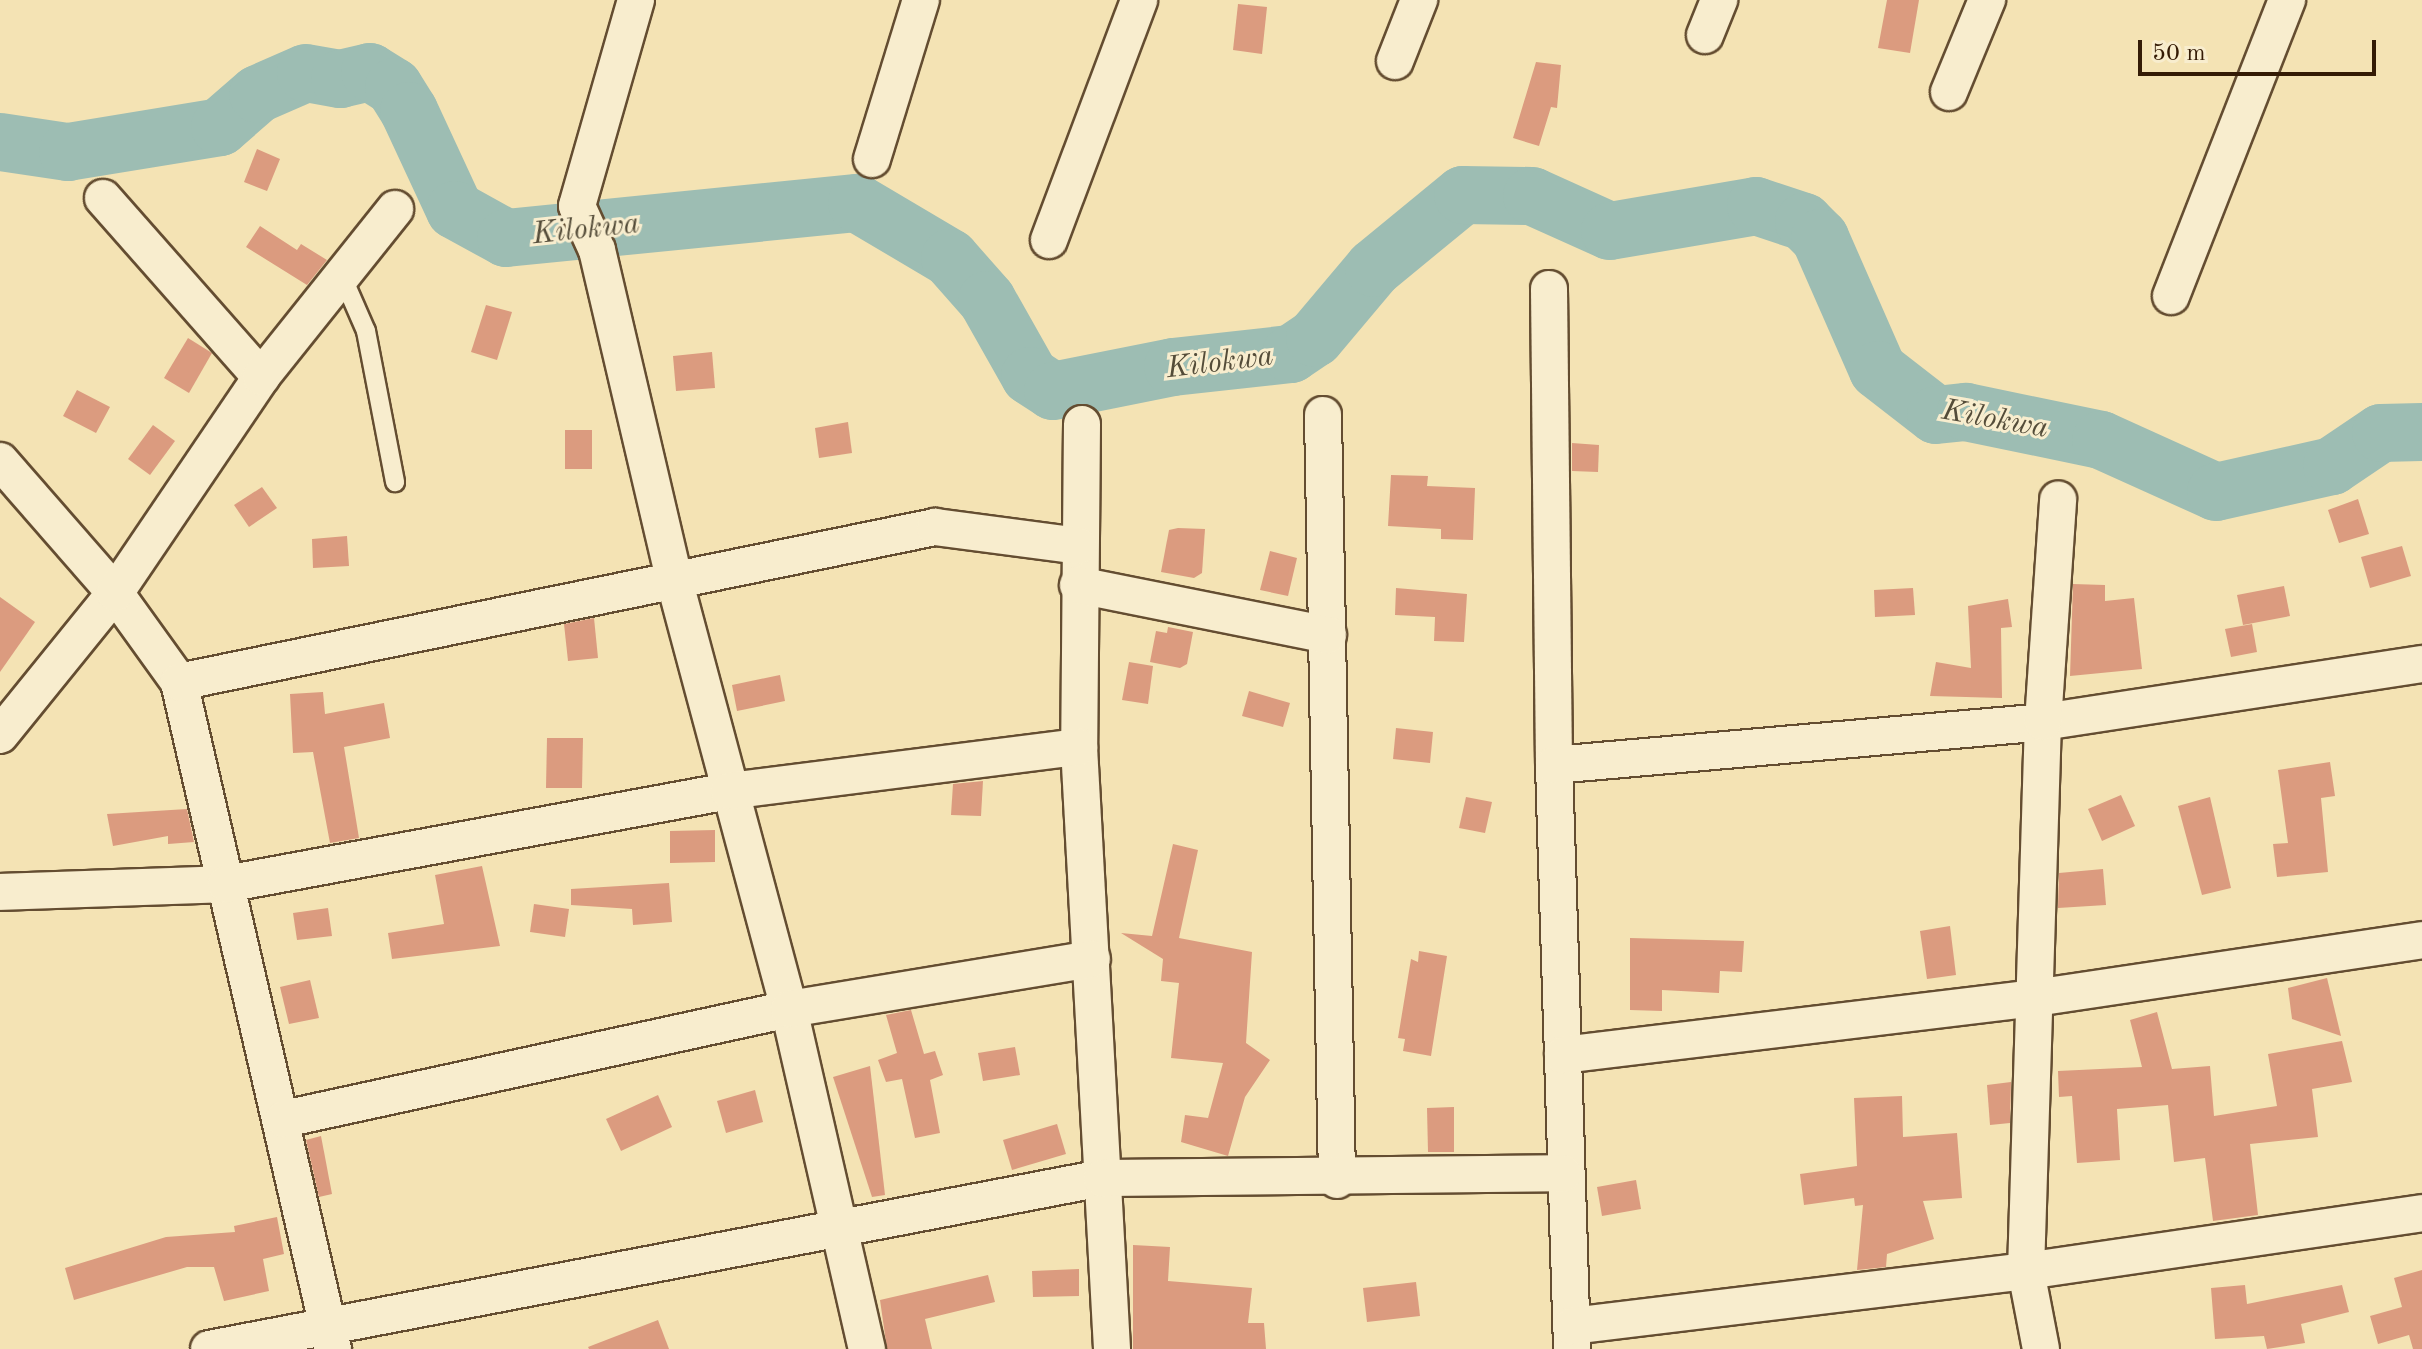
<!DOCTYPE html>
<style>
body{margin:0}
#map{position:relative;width:2422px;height:1349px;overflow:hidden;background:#f4e3b4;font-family:"Old Standard TT",serif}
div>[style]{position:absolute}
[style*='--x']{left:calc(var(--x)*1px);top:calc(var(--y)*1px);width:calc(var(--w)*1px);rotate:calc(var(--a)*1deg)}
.river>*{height:58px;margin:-29px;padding:0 29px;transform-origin:29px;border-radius:29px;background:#9dbdb3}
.building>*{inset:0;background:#db9b7f}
.roads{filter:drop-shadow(2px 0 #644d31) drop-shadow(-2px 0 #644d31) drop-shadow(0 2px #644d31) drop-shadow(0 -2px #644d31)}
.service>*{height:18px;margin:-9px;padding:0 9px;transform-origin:9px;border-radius:9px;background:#f8edce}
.minor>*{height:36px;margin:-18px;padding:0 18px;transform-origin:18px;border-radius:18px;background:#f8edce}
span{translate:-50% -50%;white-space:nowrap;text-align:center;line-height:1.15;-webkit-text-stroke:6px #f8edce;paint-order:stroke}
.water-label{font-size:30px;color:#544c39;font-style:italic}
.scale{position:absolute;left:2138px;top:40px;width:238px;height:36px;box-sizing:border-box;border:4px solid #341b05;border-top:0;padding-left:10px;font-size:24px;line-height:28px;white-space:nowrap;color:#341b05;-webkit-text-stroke:6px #f8edce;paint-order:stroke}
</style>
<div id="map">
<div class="river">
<div style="--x:0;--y:142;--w:69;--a:8.4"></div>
<div style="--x:68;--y:152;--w:154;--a:-9.3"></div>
<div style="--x:220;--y:127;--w:50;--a:-41"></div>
<div style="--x:258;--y:94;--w:52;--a:-23.6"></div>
<div style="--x:306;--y:73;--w:35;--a:10"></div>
<div style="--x:340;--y:79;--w:31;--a:-13"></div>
<div style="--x:370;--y:72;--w:28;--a:32"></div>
<div style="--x:394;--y:87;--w:28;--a:58"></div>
<div style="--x:409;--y:111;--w:109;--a:65.1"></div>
<div style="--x:455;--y:210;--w:58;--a:28.8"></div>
<div style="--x:506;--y:238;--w:353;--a:-5.7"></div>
<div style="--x:857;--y:203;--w:108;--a:30.6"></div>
<div style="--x:950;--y:258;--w:56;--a:48.6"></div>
<div style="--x:987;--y:300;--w:87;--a:60.5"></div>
<div style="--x:1030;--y:376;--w:27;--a:33"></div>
<div style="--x:1053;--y:391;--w:122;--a:-11.3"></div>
<div style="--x:1173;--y:367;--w:119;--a:-6.3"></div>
<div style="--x:1291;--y:354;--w:29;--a:-34"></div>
<div style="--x:1315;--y:338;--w:92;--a:-49.9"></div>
<div style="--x:1374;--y:268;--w:115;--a:-39.4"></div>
<div style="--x:1463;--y:195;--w:69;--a:0.8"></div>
<div style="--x:1532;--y:196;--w:85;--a:24.2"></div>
<div style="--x:1610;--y:231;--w:148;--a:-9.7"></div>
<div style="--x:1756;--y:206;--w:51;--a:18.4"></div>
<div style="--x:1804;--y:222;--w:23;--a:45"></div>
<div style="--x:1820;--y:238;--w:144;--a:66.3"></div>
<div style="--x:1878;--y:370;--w:73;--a:37.8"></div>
<div style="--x:1936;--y:415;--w:30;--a:-6"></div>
<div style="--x:1966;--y:412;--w:138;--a:11.7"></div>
<div style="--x:2101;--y:440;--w:126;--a:24.3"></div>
<div style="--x:2216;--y:492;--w:119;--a:-12.6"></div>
<div style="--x:2332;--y:466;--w:59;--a:-34"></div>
<div style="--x:2381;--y:433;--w:41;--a:-1.4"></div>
</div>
<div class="building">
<div style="clip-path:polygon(1887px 0,1919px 0,1910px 53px,1878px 48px)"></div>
<div style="clip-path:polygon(1238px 4px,1267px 7px,1262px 54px,1233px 50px)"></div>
<div style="clip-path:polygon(1536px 62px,1561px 65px,1557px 108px,1551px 107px,1539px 146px,1513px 138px)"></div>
<div style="clip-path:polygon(257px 149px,280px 159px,267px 191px,244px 182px)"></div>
<div style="clip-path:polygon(260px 226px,297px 250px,301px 244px,327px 260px,307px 285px,246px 247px)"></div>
<div style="clip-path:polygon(486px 305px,512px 312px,497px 360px,471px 352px)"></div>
<div style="clip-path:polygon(188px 338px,212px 353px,189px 393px,164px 378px)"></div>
<div style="clip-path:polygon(712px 352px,715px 388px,676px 391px,673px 356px)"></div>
<div style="clip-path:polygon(77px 390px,110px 407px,96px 433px,63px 416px)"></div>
<div style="clip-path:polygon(848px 422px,852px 453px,819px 458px,815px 428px)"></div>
<div style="clip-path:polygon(153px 425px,175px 441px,150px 475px,128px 459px)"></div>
<div style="clip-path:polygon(565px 430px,592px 430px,592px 469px,565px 469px)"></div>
<div style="clip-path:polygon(1572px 443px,1599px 445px,1598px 472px,1572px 471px)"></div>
<div style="clip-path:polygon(1391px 475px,1428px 476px,1427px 486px,1475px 488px,1473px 540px,1441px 539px,1441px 529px,1388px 526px)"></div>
<div style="clip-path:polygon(262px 487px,277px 508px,249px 527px,234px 505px)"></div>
<div style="clip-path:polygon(2358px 499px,2369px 534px,2339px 543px,2328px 510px)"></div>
<div style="clip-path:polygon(1178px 528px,1205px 529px,1202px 573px,1194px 578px,1161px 572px,1169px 530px)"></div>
<div style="clip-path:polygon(347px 536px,349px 566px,313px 568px,312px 539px)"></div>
<div style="clip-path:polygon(2402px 546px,2411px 576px,2370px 588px,2361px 557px)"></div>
<div style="clip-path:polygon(1270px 551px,1297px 558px,1288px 596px,1260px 590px)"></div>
<div style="clip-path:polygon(2073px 584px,2105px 585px,2105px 601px,2134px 598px,2142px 669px,2070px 676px)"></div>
<div style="clip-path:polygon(2284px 586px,2290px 616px,2243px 625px,2237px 595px)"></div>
<div style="clip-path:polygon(1396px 588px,1467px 594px,1464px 642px,1434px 641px,1435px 617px,1395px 615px)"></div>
<div style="clip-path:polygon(1913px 588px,1915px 615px,1875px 617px,1874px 590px)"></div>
<div style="clip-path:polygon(0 597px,35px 622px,0 672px)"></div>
<div style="clip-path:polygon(2008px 599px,2012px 627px,2001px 628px,2002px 698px,1930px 696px,1936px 662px,1971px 668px,1968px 606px)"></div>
<div style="clip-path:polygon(594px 618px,598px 658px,568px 661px,564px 624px)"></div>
<div style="clip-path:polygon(2252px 624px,2257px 652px,2231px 657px,2225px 629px)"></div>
<div style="clip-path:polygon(1168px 627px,1193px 632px,1187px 664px,1180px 668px,1150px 662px,1156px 631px,1167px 633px)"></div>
<div style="clip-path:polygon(1129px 662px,1153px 666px,1148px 704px,1122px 700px)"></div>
<div style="clip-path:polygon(780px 675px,785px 701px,737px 711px,732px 685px)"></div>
<div style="clip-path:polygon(1249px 691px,1290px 703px,1283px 727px,1242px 716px)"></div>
<div style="clip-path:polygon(323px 692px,325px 714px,384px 703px,390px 738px,344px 747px,359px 838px,330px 843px,313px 752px,293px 753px,290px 694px)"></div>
<div style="clip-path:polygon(1396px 728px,1433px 732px,1430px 763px,1393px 759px)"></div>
<div style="clip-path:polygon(547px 738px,583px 738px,582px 788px,546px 788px)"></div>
<div style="clip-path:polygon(2330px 762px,2335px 796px,2321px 798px,2328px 872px,2277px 877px,2273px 844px,2288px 843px,2278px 770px)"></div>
<div style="clip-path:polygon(983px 781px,981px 816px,951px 815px,953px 784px)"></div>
<div style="clip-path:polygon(2121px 795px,2135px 826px,2102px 841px,2088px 809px)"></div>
<div style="clip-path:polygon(1466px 797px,1492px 802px,1485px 833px,1459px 828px)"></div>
<div style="clip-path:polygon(2210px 797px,2231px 888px,2202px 895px,2178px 806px)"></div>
<div style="clip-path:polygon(187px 809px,194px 842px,168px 844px,168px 836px,113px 846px,107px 814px)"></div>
<div style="clip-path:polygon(715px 830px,715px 862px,670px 863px,670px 831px)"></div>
<div style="clip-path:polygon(1173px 844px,1198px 850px,1179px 938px,1252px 952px,1246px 1043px,1270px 1060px,1245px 1097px,1228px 1156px,1181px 1142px,1185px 1115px,1208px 1118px,1223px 1063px,1171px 1058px,1179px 983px,1161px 981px,1163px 959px,1121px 933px,1152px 936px)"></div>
<div style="clip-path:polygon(482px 866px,500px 946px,392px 959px,388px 933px,444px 924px,435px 875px)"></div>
<div style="clip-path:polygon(2103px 869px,2106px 905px,2058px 908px,2059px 873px)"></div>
<div style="clip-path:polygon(669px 883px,672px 922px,633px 925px,632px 909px,571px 905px,571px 889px)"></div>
<div style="clip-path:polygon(534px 904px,569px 909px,565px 937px,530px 932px)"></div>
<div style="clip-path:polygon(328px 908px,332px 936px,297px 940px,293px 913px)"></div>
<div style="clip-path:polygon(1950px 926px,1956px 975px,1927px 979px,1920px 931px)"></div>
<div style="clip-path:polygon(1630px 938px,1744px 941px,1742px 972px,1720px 971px,1719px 993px,1662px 990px,1662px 1011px,1630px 1010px)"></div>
<div style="clip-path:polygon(1419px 951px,1447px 956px,1431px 1056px,1403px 1051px,1405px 1039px,1398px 1038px,1411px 959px,1418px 962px)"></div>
<div style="clip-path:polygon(2327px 978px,2341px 1036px,2292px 1019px,2288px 988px)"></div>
<div style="clip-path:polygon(310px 980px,319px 1018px,289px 1024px,280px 987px)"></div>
<div style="clip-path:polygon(911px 1010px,924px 1054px,935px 1051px,943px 1075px,930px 1080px,940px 1133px,915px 1138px,902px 1079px,886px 1082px,878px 1060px,897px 1053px,886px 1015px)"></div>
<div style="clip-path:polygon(2157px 1012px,2172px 1069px,2210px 1066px,2214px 1116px,2277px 1106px,2268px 1054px,2342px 1041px,2352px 1082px,2312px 1089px,2318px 1137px,2250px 1144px,2258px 1215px,2213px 1221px,2205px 1158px,2174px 1162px,2168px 1105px,2117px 1109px,2120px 1160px,2077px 1163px,2072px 1096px,2059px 1097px,2058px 1071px,2142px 1067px,2130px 1020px)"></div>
<div style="clip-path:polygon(1015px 1047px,1020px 1075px,983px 1081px,978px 1053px)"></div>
<div style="clip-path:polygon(870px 1066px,885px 1195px,872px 1197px,833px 1077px)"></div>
<div style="clip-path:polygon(2011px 1082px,2010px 1123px,1990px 1125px,1987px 1085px)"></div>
<div style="clip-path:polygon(755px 1090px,763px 1122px,726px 1133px,717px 1101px)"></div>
<div style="clip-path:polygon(658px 1095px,672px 1127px,621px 1151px,606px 1119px)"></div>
<div style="clip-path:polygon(1902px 1096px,1903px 1137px,1957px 1133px,1962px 1198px,1923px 1201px,1934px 1239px,1887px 1254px,1886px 1267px,1857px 1270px,1863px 1205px,1855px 1206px,1854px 1198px,1804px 1205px,1800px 1174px,1857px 1166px,1854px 1098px)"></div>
<div style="clip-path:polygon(1454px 1107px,1454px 1152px,1428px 1152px,1427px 1108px)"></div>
<div style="clip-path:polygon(1057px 1124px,1066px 1154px,1012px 1170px,1003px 1140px)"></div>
<div style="clip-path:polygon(321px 1136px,332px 1194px,319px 1197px,306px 1140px)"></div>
<div style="clip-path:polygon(1636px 1180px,1641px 1209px,1602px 1216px,1597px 1187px)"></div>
<div style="clip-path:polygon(277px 1217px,284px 1254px,263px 1259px,269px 1291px,224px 1301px,214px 1267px,187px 1267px,74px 1300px,65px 1268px,166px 1237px,235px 1232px,234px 1226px)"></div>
<div style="clip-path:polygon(1133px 1245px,1170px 1247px,1168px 1281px,1252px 1288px,1248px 1323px,1264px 1323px,1266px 1349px,1133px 1349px)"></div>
<div style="clip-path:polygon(1079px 1269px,1079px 1296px,1033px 1297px,1032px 1271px)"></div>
<div style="clip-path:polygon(2422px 1270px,2422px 1349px,2413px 1349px,2409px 1335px,2378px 1344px,2370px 1316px,2402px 1307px,2394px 1278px)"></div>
<div style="clip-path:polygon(988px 1275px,995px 1302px,925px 1319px,932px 1349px,887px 1349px,880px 1300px)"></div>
<div style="clip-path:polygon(1416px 1282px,1420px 1316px,1367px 1322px,1363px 1288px)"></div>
<div style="clip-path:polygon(2245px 1285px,2247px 1304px,2342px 1285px,2349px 1312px,2301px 1324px,2305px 1343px,2267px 1349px,2264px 1336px,2215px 1339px,2211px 1288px)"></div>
<div style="clip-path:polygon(658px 1320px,669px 1349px,589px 1349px,588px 1347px)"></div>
</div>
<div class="roads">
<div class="service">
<div style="--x:342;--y:276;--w:60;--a:66.4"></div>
<div style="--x:366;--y:331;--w:154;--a:79.1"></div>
</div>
<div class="minor">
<div style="--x:636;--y:0;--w:214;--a:106"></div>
<div style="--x:577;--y:206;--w:48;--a:65.6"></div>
<div style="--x:597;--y:250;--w:342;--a:76.8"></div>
<div style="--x:675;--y:583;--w:441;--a:75"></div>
<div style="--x:789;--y:1009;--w:349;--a:77.1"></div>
<div style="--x:1705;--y:35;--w:38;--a:-68"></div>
<div style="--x:1395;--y:61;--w:66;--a:-68.5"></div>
<div style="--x:1949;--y:92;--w:100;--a:-67.6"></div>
<div style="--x:872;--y:159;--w:166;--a:-72.9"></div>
<div style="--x:103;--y:198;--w:239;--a:48.6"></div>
<div style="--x:1049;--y:240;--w:256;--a:-69.4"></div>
<div style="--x:1549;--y:289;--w:476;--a:89.4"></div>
<div style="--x:1554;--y:765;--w:584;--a:88.23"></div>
<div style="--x:2171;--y:296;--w:318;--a:-68.6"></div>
<div style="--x:1323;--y:415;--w:765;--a:88.95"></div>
<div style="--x:1082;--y:424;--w:323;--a:90.5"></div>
<div style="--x:1079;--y:747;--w:603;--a:86.86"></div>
<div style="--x:0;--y:461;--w:175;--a:48.9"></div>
<div style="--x:115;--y:593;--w:110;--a:54.3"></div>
<div style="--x:179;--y:682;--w:685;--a:77"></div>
<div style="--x:1078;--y:585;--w:255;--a:11.3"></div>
<div style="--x:179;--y:682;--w:772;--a:-11.59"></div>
<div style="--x:935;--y:527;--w:145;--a:7.5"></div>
<div style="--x:0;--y:735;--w:183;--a:-51"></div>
<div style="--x:115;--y:593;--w:261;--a:-55.9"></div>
<div style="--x:261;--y:377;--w:215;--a:-51.4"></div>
<div style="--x:1554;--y:765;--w:491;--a:-5"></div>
<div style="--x:2043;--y:722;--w:383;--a:-8.7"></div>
<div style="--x:0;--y:892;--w:226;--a:-2"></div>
<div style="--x:226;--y:884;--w:512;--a:-10.48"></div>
<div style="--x:729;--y:791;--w:353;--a:-7.2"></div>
<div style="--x:1563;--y:1055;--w:475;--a:-6.9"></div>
<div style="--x:2035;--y:998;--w:391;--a:-8.5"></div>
<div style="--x:284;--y:1119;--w:517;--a:-12.29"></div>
<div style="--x:789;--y:1009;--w:307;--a:-9.4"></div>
<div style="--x:1572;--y:1326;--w:457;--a:-6.9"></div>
<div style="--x:2026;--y:1271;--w:400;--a:-8.3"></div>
<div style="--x:209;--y:1349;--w:909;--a:-10.84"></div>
<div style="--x:1102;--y:1178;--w:461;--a:-0.6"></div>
<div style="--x:2041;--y:1349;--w:79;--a:-100.9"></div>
<div style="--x:2026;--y:1271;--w:549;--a:-88.23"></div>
<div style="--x:2043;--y:722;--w:223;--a:-86.1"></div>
</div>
</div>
<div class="water-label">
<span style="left:586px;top:230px;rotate:-6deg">Kilokwa</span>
<span style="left:1220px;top:363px;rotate:-7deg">Kilokwa</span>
<span style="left:1995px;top:420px;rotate:10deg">Kilokwa</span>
</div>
<div class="scale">50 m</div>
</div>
